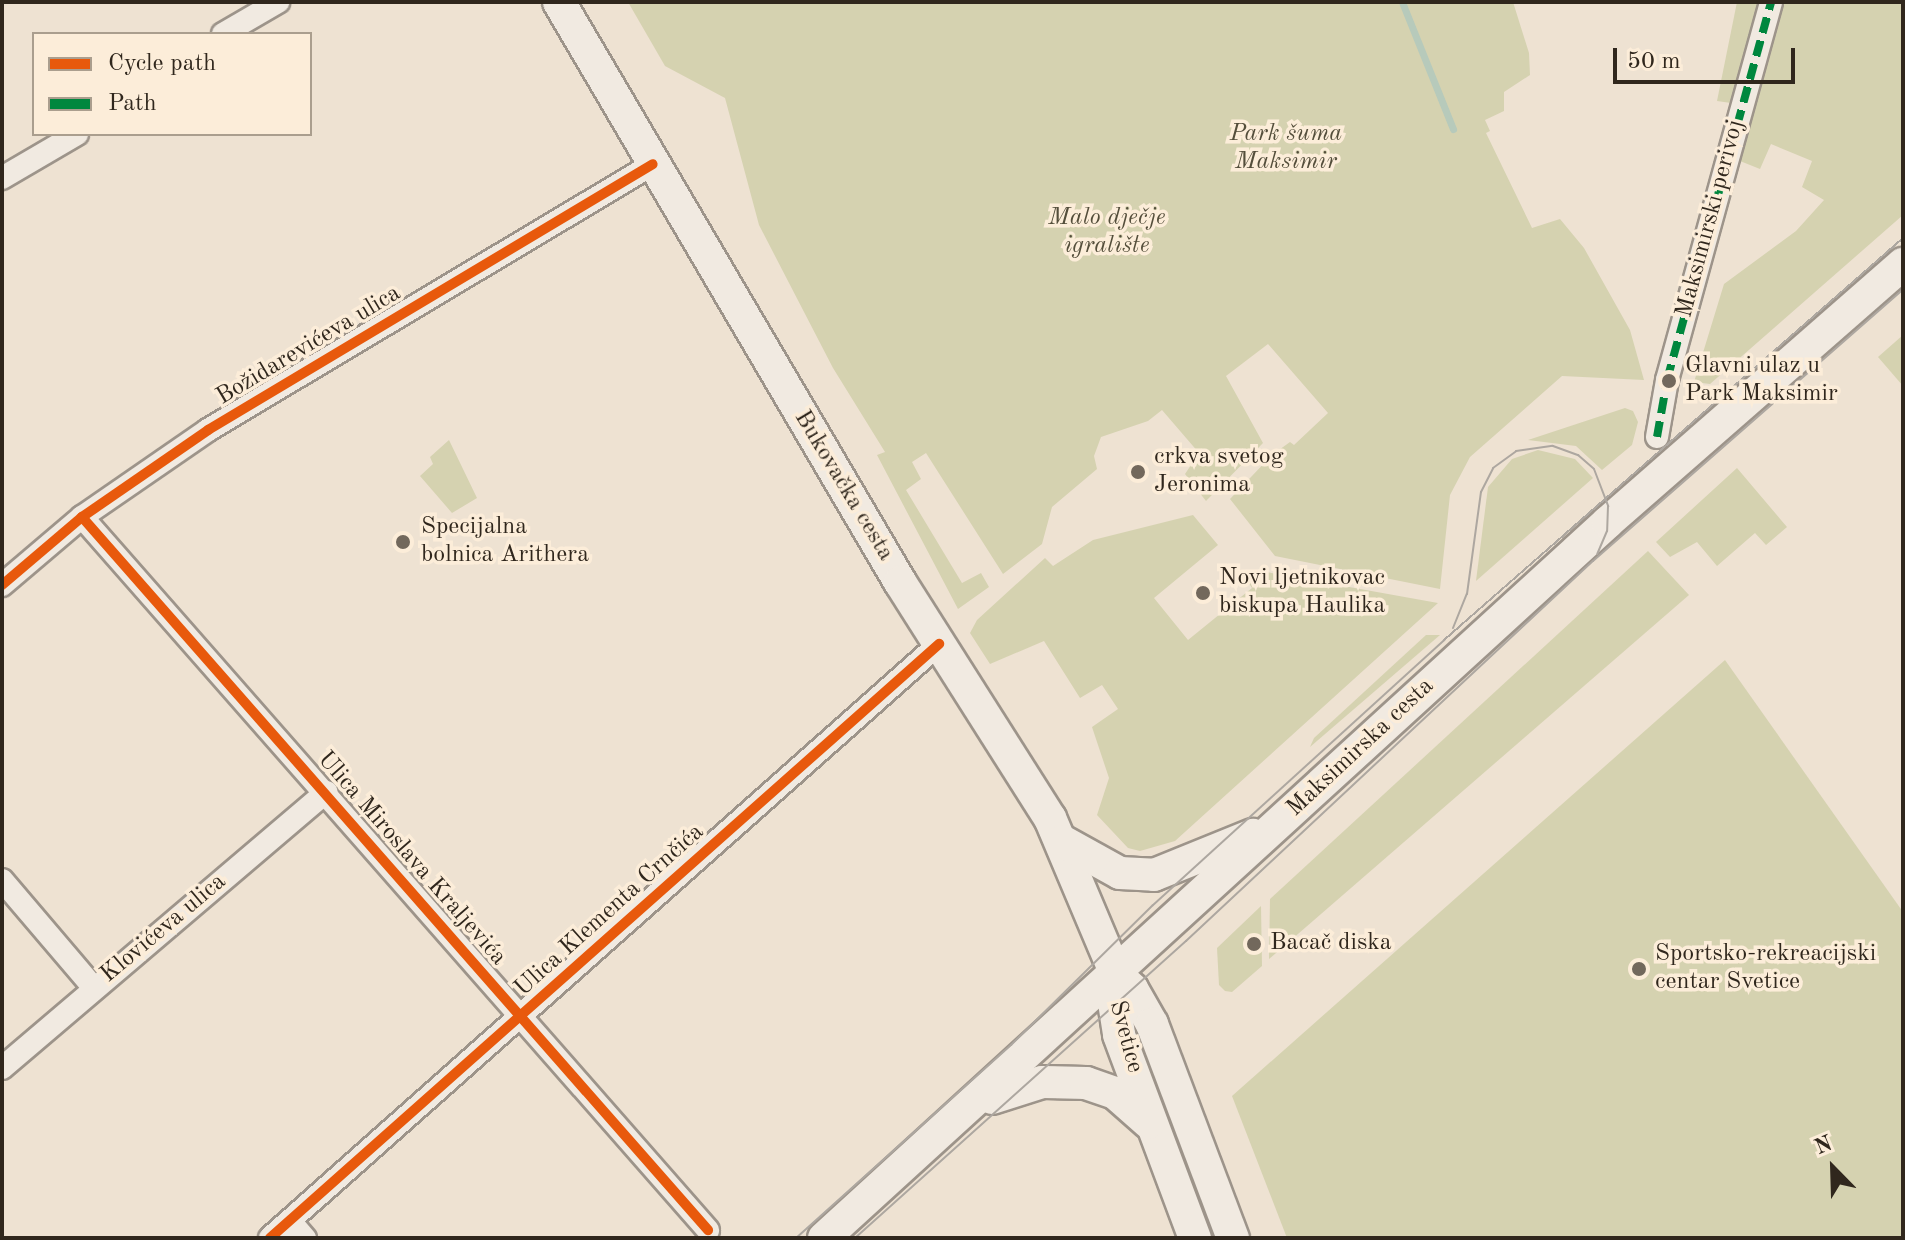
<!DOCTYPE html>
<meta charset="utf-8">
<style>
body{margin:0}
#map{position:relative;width:1905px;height:1240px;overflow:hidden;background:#eee2d2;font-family:"Old Standard TT",serif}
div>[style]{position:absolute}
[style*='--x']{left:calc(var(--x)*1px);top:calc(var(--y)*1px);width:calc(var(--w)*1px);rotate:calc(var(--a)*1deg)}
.green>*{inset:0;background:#d5d2b0}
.stream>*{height:7px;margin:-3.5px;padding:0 3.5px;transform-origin:3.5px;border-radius:3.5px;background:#b7cabb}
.roads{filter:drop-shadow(2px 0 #9d948a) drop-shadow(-2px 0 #9d948a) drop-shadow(0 2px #9d948a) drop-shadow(0 -2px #9d948a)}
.street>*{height:22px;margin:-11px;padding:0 11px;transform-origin:11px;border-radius:11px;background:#f1eae1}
.secondary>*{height:32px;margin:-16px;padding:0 16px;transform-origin:16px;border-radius:16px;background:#f1eae1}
.tram>*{height:2px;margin:-1px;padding:0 1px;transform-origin:1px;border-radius:1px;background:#ada7a0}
.quiet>*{height:8px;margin-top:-4px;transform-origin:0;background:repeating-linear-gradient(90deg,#00873e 0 16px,transparent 0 24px)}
.cycleway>*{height:10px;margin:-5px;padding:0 5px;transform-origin:5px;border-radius:5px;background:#e8590c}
.dots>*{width:22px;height:22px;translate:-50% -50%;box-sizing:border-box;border:4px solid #fcedd9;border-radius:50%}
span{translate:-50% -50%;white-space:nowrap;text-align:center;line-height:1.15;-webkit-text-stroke:7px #fcedd9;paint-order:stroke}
.park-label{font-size:24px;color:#544e3b;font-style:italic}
.street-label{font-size:24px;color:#30271d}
.poi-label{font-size:24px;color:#30271d}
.left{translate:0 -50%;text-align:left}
.frame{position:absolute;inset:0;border:4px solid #30271d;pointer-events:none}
.legend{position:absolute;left:32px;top:32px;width:280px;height:104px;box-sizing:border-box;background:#fcedd9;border:2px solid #aa9e8e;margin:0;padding:10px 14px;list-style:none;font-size:24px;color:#30271d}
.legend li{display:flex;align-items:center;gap:16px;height:40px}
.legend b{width:40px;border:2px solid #aa9e8e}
.north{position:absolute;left:1793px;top:1128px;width:80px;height:80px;-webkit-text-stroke:6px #fcedd9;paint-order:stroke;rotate:337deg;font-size:22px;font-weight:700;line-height:32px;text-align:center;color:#30271d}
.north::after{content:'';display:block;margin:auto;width:28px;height:36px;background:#30271d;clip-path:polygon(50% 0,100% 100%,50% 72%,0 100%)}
.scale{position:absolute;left:1613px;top:48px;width:182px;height:36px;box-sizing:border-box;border:4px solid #30271d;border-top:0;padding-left:10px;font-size:24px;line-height:28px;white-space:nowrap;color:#30271d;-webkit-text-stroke:6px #fcedd9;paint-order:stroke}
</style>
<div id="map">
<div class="green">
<div style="clip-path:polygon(628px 2px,1513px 2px,1529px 53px,1530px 75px,1504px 92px,1504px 111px,1485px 120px,1490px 131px,1486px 133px,1532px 228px,1560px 219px,1584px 248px,1630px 330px,1644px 380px,1562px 376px,1470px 457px,1450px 495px,1440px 589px,1275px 556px,1230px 499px,1272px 455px,1290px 442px,1294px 445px,1328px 413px,1268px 344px,1226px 376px,1263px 443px,1206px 501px,1185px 474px,1199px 453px,1162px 410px,1148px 421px,1101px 437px,1094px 456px,1097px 469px,1052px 507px,1042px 544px,1003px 574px,926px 453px,912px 462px,921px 479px,906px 490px,962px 583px,981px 573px,989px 587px,958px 609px,877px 455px,885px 452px,833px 368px,759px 225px,725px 98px,665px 66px)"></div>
<div style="clip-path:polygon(1737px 2px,1760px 2px,1731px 103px,1717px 101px)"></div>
<div style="clip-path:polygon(1783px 2px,1903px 2px,1903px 215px,1710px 384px,1694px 382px,1724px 284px,1796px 231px,1824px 200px,1802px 187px,1812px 161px,1771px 144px,1760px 169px,1740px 161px)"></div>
<div style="clip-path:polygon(1903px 335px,1903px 386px,1878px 357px)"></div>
<div style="clip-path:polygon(1625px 408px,1633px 411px,1638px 422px,1632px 445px,1602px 470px,1576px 446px,1528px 440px)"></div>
<div style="clip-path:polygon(449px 440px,477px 498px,452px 513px,420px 476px,433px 464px,430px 457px)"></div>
<div style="clip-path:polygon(1538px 450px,1575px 459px,1593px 478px,1476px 581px,1488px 487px,1512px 459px)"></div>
<div style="clip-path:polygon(1737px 468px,1787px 527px,1766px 545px,1755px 533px,1717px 566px,1697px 542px,1670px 557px,1656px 542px)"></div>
<div style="clip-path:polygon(1193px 515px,1218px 545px,1154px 598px,1188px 640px,1252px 588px,1248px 582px,1261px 571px,1438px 603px,1175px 841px,1140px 851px,1128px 848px,1097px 815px,1109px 778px,1092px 727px,1118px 709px,1102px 685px,1080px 698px,1044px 641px,990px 664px,970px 633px,977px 620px,1045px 558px,1053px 566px,1093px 540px)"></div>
<div style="clip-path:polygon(1648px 551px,1689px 595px,1269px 959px,1270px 899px)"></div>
<div style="clip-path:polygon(1426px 635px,1440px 635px,1310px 747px,1314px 738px)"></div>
<div style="clip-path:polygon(1725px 660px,1903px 912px,1903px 1238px,1287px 1238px,1232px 1096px)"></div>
<div style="clip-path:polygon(1261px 906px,1262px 966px,1232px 992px,1225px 991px,1219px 985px,1217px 948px)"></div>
</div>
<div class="stream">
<div style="--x:1402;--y:2;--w:137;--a:68.1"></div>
</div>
<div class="roads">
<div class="street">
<div style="--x:223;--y:34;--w:64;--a:-30.2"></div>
<div style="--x:2;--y:178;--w:87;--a:-30.4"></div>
<div style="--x:1657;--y:437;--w:58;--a:-80"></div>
<div style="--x:1667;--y:380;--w:392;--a:-74.6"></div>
<div style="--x:82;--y:517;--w:949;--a:48.72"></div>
<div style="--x:2;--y:585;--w:105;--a:-40.4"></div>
<div style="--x:82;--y:517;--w:153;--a:-34.6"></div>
<div style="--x:208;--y:430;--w:518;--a:-30.87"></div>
<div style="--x:2;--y:880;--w:142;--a:49.6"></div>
<div style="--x:2;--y:1068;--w:426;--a:-40.4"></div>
<div style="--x:290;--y:1221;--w:23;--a:49"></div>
<div style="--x:270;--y:1238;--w:895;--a:-41.6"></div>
</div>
<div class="secondary">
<div style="--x:559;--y:2;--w:673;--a:59.55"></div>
<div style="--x:900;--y:582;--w:280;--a:57.6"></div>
<div style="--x:1050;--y:818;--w:169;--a:67.1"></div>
<div style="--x:1062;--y:841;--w:66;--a:28.9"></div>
<div style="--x:1120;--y:873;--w:34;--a:3"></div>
<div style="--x:1154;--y:875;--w:107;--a:-22"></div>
<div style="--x:1116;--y:974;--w:22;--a:43"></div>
<div style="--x:1132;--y:989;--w:40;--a:60.3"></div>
<div style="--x:1152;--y:1024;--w:229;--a:69.3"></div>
<div style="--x:1116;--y:974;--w:22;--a:98"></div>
<div style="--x:1113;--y:996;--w:39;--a:81"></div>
<div style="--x:1119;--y:1035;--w:217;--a:69.5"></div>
<div style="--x:992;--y:1098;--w:52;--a:-17.7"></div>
<div style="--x:1042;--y:1082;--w:44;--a:1.3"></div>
<div style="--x:1086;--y:1083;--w:31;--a:19"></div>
<div style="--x:1115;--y:1093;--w:45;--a:41.4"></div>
<div style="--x:824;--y:1238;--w:1062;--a:-42.4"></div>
<div style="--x:1608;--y:522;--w:392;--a:-41.2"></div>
</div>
</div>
<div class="tram">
<div style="--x:1453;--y:628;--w:37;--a:-68"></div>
<div style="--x:1467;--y:594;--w:103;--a:-82.2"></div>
<div style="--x:1481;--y:492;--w:27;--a:-63"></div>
<div style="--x:1493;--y:468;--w:29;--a:-36"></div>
<div style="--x:1516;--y:451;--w:37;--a:-8"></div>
<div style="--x:1553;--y:446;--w:27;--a:20"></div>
<div style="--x:1578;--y:455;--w:21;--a:41"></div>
<div style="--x:1594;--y:469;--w:40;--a:69"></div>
<div style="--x:1608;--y:506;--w:25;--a:92"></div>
<div style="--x:1607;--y:531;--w:25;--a:113"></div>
<div style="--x:796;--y:1238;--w:289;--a:-41.9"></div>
<div style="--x:1011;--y:1045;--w:199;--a:-44.6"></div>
<div style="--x:1153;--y:905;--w:394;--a:-42.3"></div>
<div style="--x:1444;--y:640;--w:610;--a:-41.21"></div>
<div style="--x:855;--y:1238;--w:445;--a:-41.9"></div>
<div style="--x:1186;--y:941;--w:557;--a:-43.04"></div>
<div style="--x:1593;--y:561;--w:412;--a:-41.2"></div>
</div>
<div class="quiet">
<div style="--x:1657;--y:437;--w:58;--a:-80"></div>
<div style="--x:1667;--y:380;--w:392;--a:-74.6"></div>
</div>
<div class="cycleway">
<div style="--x:82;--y:517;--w:949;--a:48.72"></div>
<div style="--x:2;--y:585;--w:105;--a:-40.4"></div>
<div style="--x:82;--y:517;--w:153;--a:-34.6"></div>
<div style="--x:208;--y:430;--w:518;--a:-30.87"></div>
<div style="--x:270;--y:1238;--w:895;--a:-41.6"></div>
</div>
<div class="dots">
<div style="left:1669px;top:381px;background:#72685c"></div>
<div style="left:1138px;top:472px;background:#72685c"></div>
<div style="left:403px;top:542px;background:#72685c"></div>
<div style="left:1203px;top:593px;background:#72685c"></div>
<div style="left:1254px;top:944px;background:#72685c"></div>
<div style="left:1639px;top:969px;background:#72685c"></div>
</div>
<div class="park-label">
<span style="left:1286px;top:149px">Park šuma<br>Maksimir</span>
<span style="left:1107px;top:233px">Malo dječje<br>igralište</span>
</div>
<div class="street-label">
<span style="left:1711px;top:219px;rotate:-75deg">Maksimirski perivoj</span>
<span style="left:309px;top:346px;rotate:-31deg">Božidarevićeva ulica</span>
<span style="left:843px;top:486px;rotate:59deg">Bukovačka cesta</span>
<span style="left:1361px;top:748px;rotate:-43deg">Maksimirska cesta</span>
<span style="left:411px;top:859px;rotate:49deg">Ulica Miroslava Kraljevića</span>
<span style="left:610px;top:911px;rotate:-42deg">Ulica Klementa Crnčića</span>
<span style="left:164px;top:929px;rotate:-40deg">Klovićeva ulica</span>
<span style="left:1125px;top:1037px;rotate:75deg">Svetice</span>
</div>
<div class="poi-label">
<span class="left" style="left:1685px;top:381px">Glavni ulaz u<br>Park Maksimir</span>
<span class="left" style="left:1154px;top:472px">crkva svetog<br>Jeronima</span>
<span class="left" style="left:421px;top:542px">Specijalna<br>bolnica Arithera</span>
<span class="left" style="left:1219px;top:593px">Novi ljetnikovac<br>biskupa Haulika</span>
<span class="left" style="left:1270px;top:944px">Bacač diska</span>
<span class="left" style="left:1655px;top:969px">Sportsko-rekreacijski<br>centar Svetice</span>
</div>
<div class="frame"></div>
<ul class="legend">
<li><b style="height:10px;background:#e8590c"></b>Cycle path</li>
<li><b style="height:10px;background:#00873e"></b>Path</li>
</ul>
<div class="north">N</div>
<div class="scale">50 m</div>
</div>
